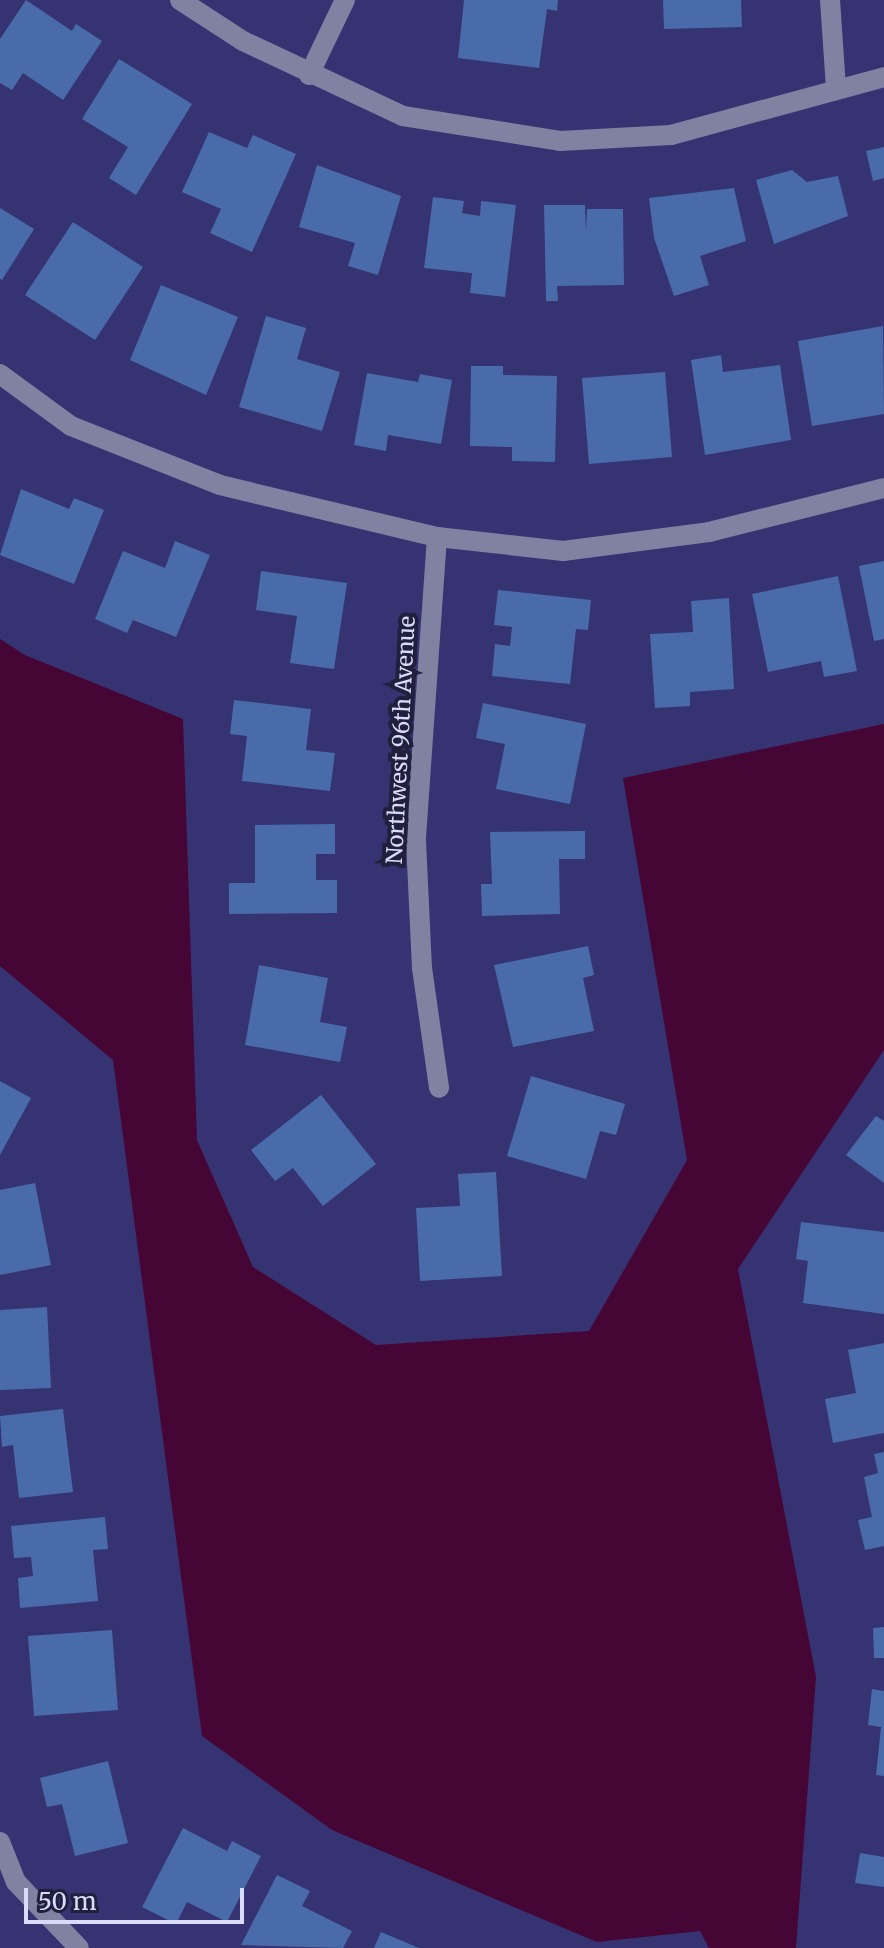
<!DOCTYPE html>
<style>
body{margin:0}
#map{position:relative;width:884px;height:1948px;overflow:hidden;background:#363372;font-family:Merriweather,serif}
div>[style]{position:absolute}
[style*='--x']{left:calc(var(--x)*1px);top:calc(var(--y)*1px);width:calc(var(--w)*1px);rotate:calc(var(--a)*1deg)}
.water>*{inset:0;background:#460635}
.building>*{inset:0;background:#4a6ba9}
.minor>*{height:20px;margin:-10px;padding:0 10px;transform-origin:10px;border-radius:10px;background:#8082a2}
span{translate:-50% -50%;white-space:nowrap;text-align:center;line-height:1.15;-webkit-text-stroke:8px #20203c;paint-order:stroke}
.street-label{font-size:22px;color:#d8dbf9}
.scale{position:absolute;left:24px;top:1888px;width:220px;height:36px;box-sizing:border-box;border:4px solid #d8dbf9;border-top:0;padding-left:10px;font-size:24px;line-height:28px;white-space:nowrap;color:#d8dbf9;-webkit-text-stroke:6px #20203c;paint-order:stroke}
</style>
<div id="map">
<div class="water">
<div style="clip-path:polygon(0 639px,25px 655px,183px 719px,197px 1140px,253px 1267px,376px 1345px,589px 1331px,687px 1160px,623px 778px,884px 724px,884px 1050px,738px 1269px,816px 1677px,796px 1948px,709px 1948px,700px 1931px,597px 1942px,332px 1830px,202px 1736px,113px 1060px,0 966px)"></div>
</div>
<div class="building">
<div style="clip-path:polygon(26px 0,72px 31px,76px 24px,102px 41px,63px 100px,23px 73px,12px 90px,0 83px,0 39px)"></div>
<div style="clip-path:polygon(464px 0,558px 0,557px 11px,547px 9px,539px 68px,458px 58px)"></div>
<div style="clip-path:polygon(663px 0,741px 0,742px 27px,664px 29px)"></div>
<div style="clip-path:polygon(119px 59px,192px 104px,136px 195px,109px 178px,128px 147px,82px 119px)"></div>
<div style="clip-path:polygon(209px 132px,247px 148px,253px 135px,296px 154px,252px 252px,210px 233px,221px 209px,182px 192px)"></div>
<div style="clip-path:polygon(884px 147px,884px 178px,873px 181px,866px 151px)"></div>
<div style="clip-path:polygon(317px 165px,401px 196px,378px 275px,348px 266px,355px 243px,299px 227px)"></div>
<div style="clip-path:polygon(792px 170px,807px 182px,838px 176px,848px 216px,774px 244px,756px 180px)"></div>
<div style="clip-path:polygon(734px 188px,746px 241px,700px 256px,709px 285px,674px 296px,654px 238px,649px 198px)"></div>
<div style="clip-path:polygon(433px 197px,464px 201px,462px 213px,480px 216px,481px 201px,516px 205px,505px 297px,470px 293px,472px 273px,424px 268px)"></div>
<div style="clip-path:polygon(544px 205px,585px 205px,586px 231px,587px 209px,623px 209px,624px 285px,557px 286px,558px 301px,546px 301px)"></div>
<div style="clip-path:polygon(0 208px,34px 229px,2px 280px,0 279px)"></div>
<div style="clip-path:polygon(73px 222px,143px 267px,95px 340px,25px 295px)"></div>
<div style="clip-path:polygon(161px 285px,238px 317px,206px 395px,130px 360px)"></div>
<div style="clip-path:polygon(266px 316px,306px 328px,297px 359px,340px 372px,322px 431px,239px 407px)"></div>
<div style="clip-path:polygon(883px 326px,884px 414px,812px 426px,798px 341px)"></div>
<div style="clip-path:polygon(721px 355px,723px 372px,780px 365px,791px 440px,705px 455px,691px 360px)"></div>
<div style="clip-path:polygon(471px 366px,503px 366px,503px 375px,557px 376px,555px 462px,512px 461px,512px 447px,470px 446px)"></div>
<div style="clip-path:polygon(665px 372px,672px 457px,589px 464px,582px 378px)"></div>
<div style="clip-path:polygon(367px 373px,418px 382px,420px 374px,452px 380px,441px 444px,388px 435px,386px 451px,354px 445px)"></div>
<div style="clip-path:polygon(21px 489px,69px 509px,74px 498px,104px 510px,74px 584px,0 555px)"></div>
<div style="clip-path:polygon(175px 541px,210px 555px,176px 637px,133px 620px,127px 633px,95px 619px,123px 551px,165px 568px)"></div>
<div style="clip-path:polygon(884px 561px,884px 639px,874px 641px,859px 566px)"></div>
<div style="clip-path:polygon(261px 571px,347px 583px,334px 669px,290px 663px,297px 616px,256px 610px)"></div>
<div style="clip-path:polygon(838px 576px,857px 671px,824px 677px,821px 661px,768px 672px,752px 594px)"></div>
<div style="clip-path:polygon(498px 590px,591px 600px,588px 630px,576px 629px,570px 684px,492px 676px,495px 644px,510px 646px,512px 627px,494px 625px)"></div>
<div style="clip-path:polygon(729px 598px,734px 689px,690px 692px,690px 706px,655px 708px,650px 634px,693px 632px,691px 601px)"></div>
<div style="clip-path:polygon(234px 700px,311px 709px,306px 750px,335px 753px,330px 791px,242px 781px,247px 736px,230px 734px)"></div>
<div style="clip-path:polygon(483px 703px,586px 724px,570px 804px,496px 789px,505px 744px,476px 738px)"></div>
<div style="clip-path:polygon(335px 824px,335px 854px,316px 854px,316px 880px,337px 880px,337px 913px,229px 914px,229px 883px,255px 883px,255px 825px)"></div>
<div style="clip-path:polygon(585px 831px,585px 859px,559px 859px,560px 914px,482px 916px,481px 884px,492px 884px,490px 832px)"></div>
<div style="clip-path:polygon(588px 946px,594px 975px,583px 978px,594px 1031px,513px 1047px,494px 965px)"></div>
<div style="clip-path:polygon(259px 965px,328px 978px,320px 1022px,347px 1027px,340px 1062px,245px 1045px)"></div>
<div style="clip-path:polygon(531px 1076px,625px 1104px,616px 1135px,600px 1131px,586px 1179px,507px 1156px)"></div>
<div style="clip-path:polygon(0 1081px,31px 1098px,0 1155px)"></div>
<div style="clip-path:polygon(321px 1095px,376px 1164px,323px 1206px,293px 1168px,275px 1181px,251px 1150px)"></div>
<div style="clip-path:polygon(876px 1116px,884px 1121px,884px 1183px,846px 1155px)"></div>
<div style="clip-path:polygon(496px 1172px,502px 1276px,420px 1281px,416px 1208px,460px 1206px,458px 1174px)"></div>
<div style="clip-path:polygon(35px 1183px,51px 1265px,0 1275px,0 1190px)"></div>
<div style="clip-path:polygon(801px 1222px,884px 1232px,884px 1314px,803px 1303px,808px 1261px,796px 1259px)"></div>
<div style="clip-path:polygon(47px 1307px,51px 1388px,0 1390px,0 1310px)"></div>
<div style="clip-path:polygon(884px 1343px,884px 1433px,833px 1443px,825px 1399px,856px 1393px,848px 1350px)"></div>
<div style="clip-path:polygon(63px 1409px,73px 1492px,19px 1498px,13px 1445px,2px 1447px,0 1416px)"></div>
<div style="clip-path:polygon(884px 1452px,884px 1546px,865px 1550px,858px 1520px,872px 1517px,864px 1477px,878px 1473px,874px 1454px)"></div>
<div style="clip-path:polygon(105px 1517px,108px 1549px,93px 1550px,98px 1601px,20px 1608px,18px 1578px,33px 1576px,31px 1557px,14px 1558px,11px 1526px)"></div>
<div style="clip-path:polygon(884px 1627px,884px 1658px,874px 1658px,873px 1628px)"></div>
<div style="clip-path:polygon(112px 1630px,118px 1710px,34px 1716px,28px 1636px)"></div>
<div style="clip-path:polygon(872px 1689px,884px 1691px,884px 1776px,876px 1775px,881px 1727px,868px 1725px)"></div>
<div style="clip-path:polygon(108px 1761px,128px 1843px,75px 1856px,62px 1804px,47px 1807px,40px 1778px)"></div>
<div style="clip-path:polygon(183px 1828px,227px 1851px,232px 1841px,261px 1856px,227px 1922px,187px 1902px,176px 1924px,142px 1907px)"></div>
<div style="clip-path:polygon(860px 1853px,884px 1857px,884px 1887px,855px 1883px)"></div>
<div style="clip-path:polygon(277px 1875px,310px 1891px,302px 1906px,352px 1931px,343px 1948px,241px 1945px)"></div>
<div style="clip-path:polygon(381px 1932px,419px 1948px,374px 1948px)"></div>
</div>
<div class="minor">
<div style="--x:180;--y:0;--w:75;--a:33.1"></div>
<div style="--x:243;--y:41;--w:177;--a:25.1"></div>
<div style="--x:403;--y:116;--w:159;--a:9"></div>
<div style="--x:560;--y:141;--w:111;--a:-3.1"></div>
<div style="--x:671;--y:135;--w:221;--a:-15.2"></div>
<div style="--x:830;--y:0;--w:89;--a:86.1"></div>
<div style="--x:309;--y:75;--w:83;--a:-64.4"></div>
<div style="--x:0;--y:374;--w:88;--a:36.2"></div>
<div style="--x:71;--y:426;--w:160;--a:21.6"></div>
<div style="--x:220;--y:485;--w:223;--a:13.5"></div>
<div style="--x:437;--y:537;--w:127;--a:6.3"></div>
<div style="--x:563;--y:551;--w:147;--a:-7.4"></div>
<div style="--x:709;--y:532;--w:180;--a:-14.1"></div>
<div style="--x:437;--y:537;--w:305;--a:94"></div>
<div style="--x:416;--y:841;--w:127;--a:87.3"></div>
<div style="--x:422;--y:968;--w:121;--a:81.9"></div>
<div style="--x:0;--y:1842;--w:43;--a:68.2"></div>
<div style="--x:16;--y:1882;--w:91;--a:46.3"></div>
</div>
<div class="street-label">
<span style="left:401px;top:740px;rotate:-87deg">Northwest 96th Avenue</span>
</div>
<div class="scale">50 m</div>
</div>
